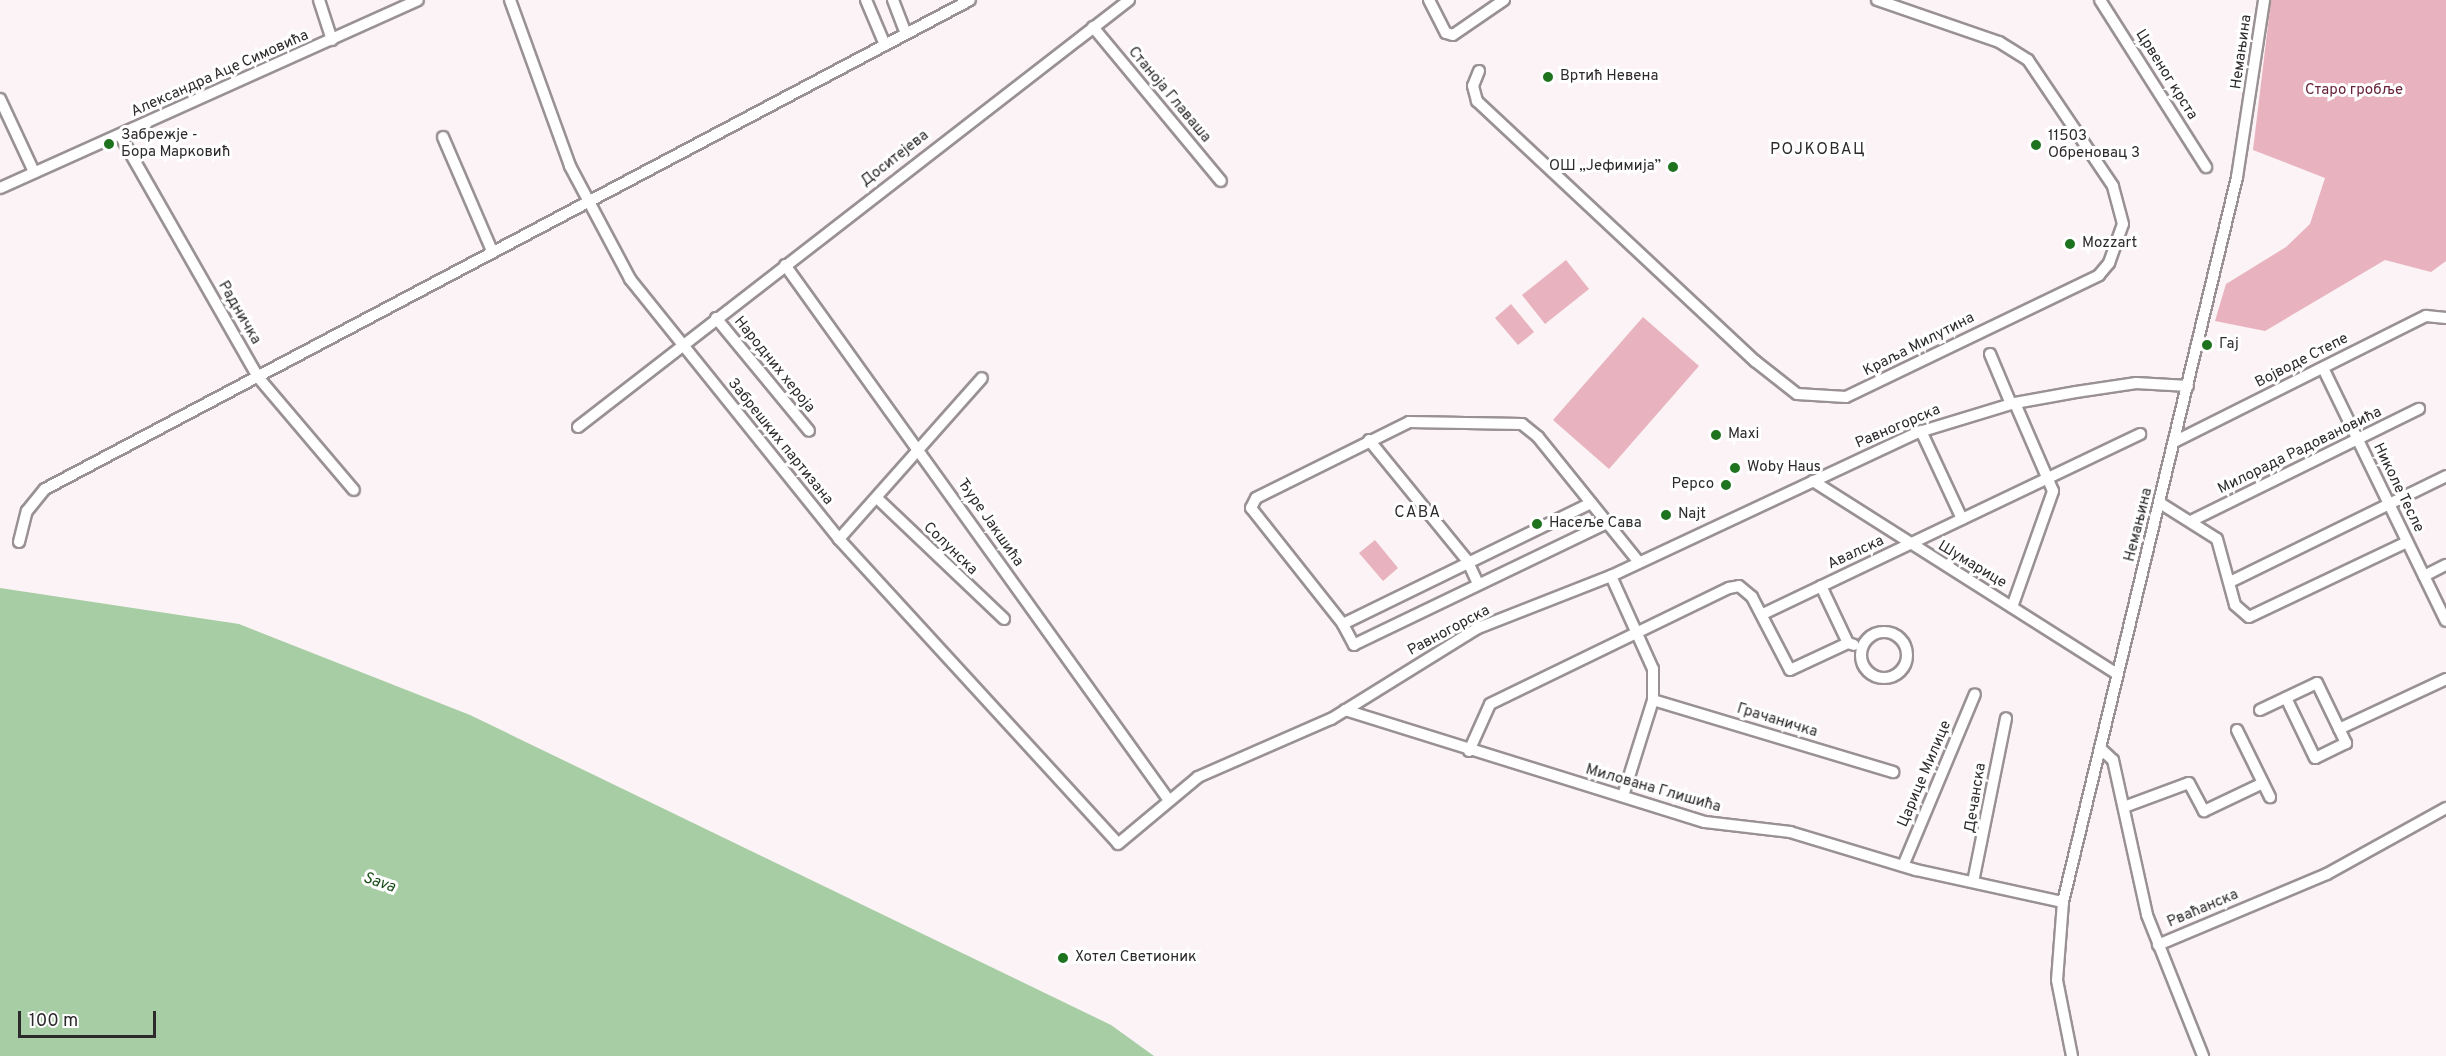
<!DOCTYPE html>
<meta charset="utf-8">
<style>
body{margin:0}
#map{position:relative;width:2446px;height:1056px;overflow:hidden;background:#fbf3f5;font-family:Overpass,sans-serif}
div>[style]{position:absolute}
[style*='--x']{left:calc(var(--x)*1px);top:calc(var(--y)*1px);width:calc(var(--w)*1px);rotate:calc(var(--a)*1deg)}
.green>*{inset:0;background:#e8b3bf}
.water>*{inset:0;background:#a7cda4}
.roads{filter:drop-shadow(2px 0 #999193) drop-shadow(-2px 0 #999193) drop-shadow(0 2px #999193) drop-shadow(0 -2px #999193)}
.minor>*{height:10px;margin:-5px;padding:0 5px;transform-origin:5px;border-radius:5px;background:#fff}
.minor>.ring{margin:-5px;padding:0;box-sizing:content-box;background:none;border:10px solid #fff;border-radius:50%}
.dots>*{width:16px;height:16px;translate:-50% -50%;box-sizing:border-box;border:3px solid #fff;border-radius:50%}
span{translate:-50% -50%;white-space:nowrap;text-align:center;line-height:1.15;-webkit-text-stroke:6px #fff;paint-order:stroke}
.street-label{font-size:15px;color:#2d2a2b}
.poi-label{font-size:15px;color:#2d2a2b}
.left{translate:0 -50%;text-align:left}
.right{translate:-100% -50%;text-align:right}
.park-label{font-size:15px;color:#672339}
.neighbourhood-label{font-size:16px;color:#2d2a2b;letter-spacing:1.5px}
.water-label{font-size:16px;color:#184d17;font-style:italic}
.scale{position:absolute;left:18px;top:1011px;width:138px;height:27px;box-sizing:border-box;border:3px solid #2d2a2b;border-top:0;padding-left:8px;font-size:18px;line-height:21px;white-space:nowrap;color:#2d2a2b;-webkit-text-stroke:4px #fff;paint-order:stroke}
</style>
<div id="map">
<div class="green">
<div style="clip-path:polygon(2271px 0,2446px 0,2446px 261px,2431px 272px,2385px 260px,2265px 331px,2215px 321px,2226px 284px,2286px 247px,2310px 224px,2325px 178px,2253px 150px)"></div>
<div style="clip-path:polygon(1566px 260px,1589px 289px,1545px 324px,1522px 295px)"></div>
<div style="clip-path:polygon(1511px 304px,1534px 332px,1518px 345px,1495px 318px)"></div>
<div style="clip-path:polygon(1643px 317px,1699px 366px,1609px 469px,1553px 420px)"></div>
<div style="clip-path:polygon(1375px 540px,1398px 568px,1383px 581px,1359px 553px)"></div>
</div>
<div class="water">
<div style="clip-path:polygon(0 588px,239px 624px,470px 715px,1111px 1025px,1154px 1056px,0 1056px)"></div>
</div>
<div class="roads">
<div class="minor">
<div style="--x:319;--y:0;--w:42;--a:72"></div>
<div style="--x:510;--y:0;--w:177;--a:70.1"></div>
<div style="--x:570;--y:166;--w:128;--a:62"></div>
<div style="--x:630;--y:279;--w:334;--a:51.2"></div>
<div style="--x:839;--y:539;--w:413;--a:47.5"></div>
<div style="--x:1118;--y:844;--w:104;--a:-39.9"></div>
<div style="--x:1198;--y:777;--w:145;--a:-23.6"></div>
<div style="--x:1331;--y:719;--w:173;--a:-31.8"></div>
<div style="--x:1478;--y:628;--w:143;--a:-21.4"></div>
<div style="--x:1611;--y:576;--w:337;--a:-25.1"></div>
<div style="--x:1916;--y:433;--w:103;--a:-16.9"></div>
<div style="--x:2015;--y:403;--w:62;--a:-10.2"></div>
<div style="--x:2076;--y:392;--w:61;--a:-8.5"></div>
<div style="--x:2136;--y:383;--w:52;--a:3.3"></div>
<div style="--x:866;--y:0;--w:49;--a:67.1"></div>
<div style="--x:893;--y:0;--w:36;--a:69"></div>
<div style="--x:1429;--y:0;--w:37;--a:63"></div>
<div style="--x:1446;--y:33;--w:7;--a:16"></div>
<div style="--x:1453;--y:35;--w:62;--a:-34.5"></div>
<div style="--x:2100;--y:0;--w:198;--a:57.6"></div>
<div style="--x:1093;--y:27;--w:200;--a:50.3"></div>
<div style="--x:1479;--y:71;--w:16;--a:112"></div>
<div style="--x:1473;--y:86;--w:16;--a:75"></div>
<div style="--x:1477;--y:101;--w:381;--a:43.1"></div>
<div style="--x:1755;--y:361;--w:53;--a:38.2"></div>
<div style="--x:1797;--y:394;--w:49;--a:3.5"></div>
<div style="--x:1846;--y:397;--w:281;--a:-25.7"></div>
<div style="--x:2099;--y:275;--w:16;--a:-50"></div>
<div style="--x:2109;--y:263;--w:41;--a:-70.3"></div>
<div style="--x:2123;--y:224;--w:39;--a:-105"></div>
<div style="--x:2113;--y:186;--w:152;--a:-124"></div>
<div style="--x:2028;--y:60;--w:34;--a:-148"></div>
<div style="--x:1999;--y:42;--w:129;--a:-161"></div>
<div style="--x:0;--y:99;--w:81;--a:65"></div>
<div style="--x:120;--y:135;--w:279;--a:60.3"></div>
<div style="--x:258;--y:377;--w:148;--a:49.7"></div>
<div style="--x:443;--y:137;--w:124;--a:66.7"></div>
<div style="--x:0;--y:188;--w:458;--a:-24.2"></div>
<div style="--x:785;--y:265;--w:657;--a:54.35"></div>
<div style="--x:716;--y:318;--w:146;--a:50.5"></div>
<div style="--x:1990;--y:354;--w:54;--a:67.2"></div>
<div style="--x:2323;--y:368;--w:281;--a:64.1"></div>
<div style="--x:578;--y:427;--w:697;--a:-37.77"></div>
<div style="--x:1921;--y:431;--w:97;--a:65"></div>
<div style="--x:1369;--y:440;--w:155;--a:50.8"></div>
<div style="--x:1467;--y:560;--w:26;--a:65"></div>
<div style="--x:2174;--y:442;--w:282;--a:-26.6"></div>
<div style="--x:2426;--y:316;--w:20;--a:6"></div>
<div style="--x:1813;--y:481;--w:360;--a:32.4"></div>
<div style="--x:878;--y:499;--w:174;--a:43.6"></div>
<div style="--x:2160;--y:503;--w:67;--a:32.3"></div>
<div style="--x:2217;--y:539;--w:68;--a:74.7"></div>
<div style="--x:2235;--y:605;--w:18;--a:41"></div>
<div style="--x:2249;--y:617;--w:175;--a:-25.4"></div>
<div style="--x:2193;--y:520;--w:252;--a:-26.2"></div>
<div style="--x:1607;--y:523;--w:281;--a:154.3"></div>
<div style="--x:1354;--y:645;--w:24;--a:-118"></div>
<div style="--x:1343;--y:624;--w:148;--a:-128.4"></div>
<div style="--x:1251;--y:508;--w:11;--a:-63"></div>
<div style="--x:1256;--y:498;--w:171;--a:-26.4"></div>
<div style="--x:1409;--y:422;--w:113;--a:1"></div>
<div style="--x:1522;--y:424;--w:21;--a:39"></div>
<div style="--x:1538;--y:437;--w:161;--a:51.1"></div>
<div style="--x:839;--y:539;--w:215;--a:-48.4"></div>
<div style="--x:19;--y:542;--w:32;--a:-76"></div>
<div style="--x:27;--y:511;--w:28;--a:-51"></div>
<div style="--x:45;--y:489;--w:1046;--a:-27.86"></div>
<div style="--x:1611;--y:576;--w:102;--a:65.7"></div>
<div style="--x:1653;--y:669;--w:31;--a:90"></div>
<div style="--x:1653;--y:700;--w:251;--a:16.7"></div>
<div style="--x:2424;--y:576;--w:25;--a:-27"></div>
<div style="--x:2230;--y:582;--w:241;--a:-26.1"></div>
<div style="--x:1821;--y:586;--w:63;--a:64.7"></div>
<div style="--x:1848;--y:643;--w:6;--a:18"></div>
<div style="--x:2012;--y:607;--w:123;--a:-70.5"></div>
<div style="--x:2053;--y:491;--w:96;--a:-113.4"></div>
<div style="--x:1763;--y:614;--w:418;--a:-25.5"></div>
<div style="--x:1343;--y:624;--w:276;--a:-26"></div>
<div class="ring" style="left:1861px;top:632px;width:36px;height:36px"></div>
<div style="--x:1345;--y:710;--w:377;--a:17.3"></div>
<div style="--x:1705;--y:822;--w:86;--a:6.7"></div>
<div style="--x:1790;--y:832;--w:132;--a:16.8"></div>
<div style="--x:1916;--y:870;--w:150;--a:12.3"></div>
<div style="--x:2260;--y:710;--w:63;--a:-25.3"></div>
<div style="--x:2317;--y:683;--w:67;--a:64.2"></div>
<div style="--x:2346;--y:743;--w:34;--a:154"></div>
<div style="--x:2315;--y:758;--w:67;--a:-115.8"></div>
<div style="--x:2339;--y:729;--w:118;--a:-25"></div>
<div style="--x:2237;--y:730;--w:75;--a:63.8"></div>
<div style="--x:2101;--y:749;--w:16;--a:43"></div>
<div style="--x:2113;--y:760;--w:159;--a:77.6"></div>
<div style="--x:2147;--y:915;--w:152;--a:68.3"></div>
<div style="--x:1469;--y:751;--w:51;--a:-65.9"></div>
<div style="--x:1490;--y:704;--w:266;--a:-25.9"></div>
<div style="--x:1729;--y:588;--w:10;--a:-11"></div>
<div style="--x:1739;--y:586;--w:17;--a:40"></div>
<div style="--x:1752;--y:597;--w:82;--a:62.5"></div>
<div style="--x:1790;--y:670;--w:64;--a:-25"></div>
<div style="--x:1623;--y:796;--w:101;--a:-72.6"></div>
<div style="--x:2124;--y:807;--w:69;--a:-20.3"></div>
<div style="--x:2189;--y:783;--w:32;--a:62"></div>
<div style="--x:2204;--y:811;--w:65;--a:-25.4"></div>
<div style="--x:1903;--y:866;--w:186;--a:-67.3"></div>
<div style="--x:1973;--y:882;--w:167;--a:-78.6"></div>
<div style="--x:2158;--y:945;--w:183;--a:-22.8"></div>
<div style="--x:2327;--y:874;--w:136;--a:-29"></div>
<div style="--x:2072;--y:1056;--w:77;--a:-101.2"></div>
<div style="--x:2057;--y:980;--w:78;--a:-85.6"></div>
<div style="--x:2063;--y:902;--w:746;--a:-76.5"></div>
<div style="--x:2237;--y:177;--w:179;--a:-81.3"></div>
</div>
</div>
<div class="dots">
<div style="left:1548px;top:77px;background:#1e731f"></div>
<div style="left:109px;top:144px;background:#1e731f"></div>
<div style="left:2036px;top:145px;background:#1e731f"></div>
<div style="left:1673px;top:167px;background:#1e731f"></div>
<div style="left:2070px;top:244px;background:#1e731f"></div>
<div style="left:2207px;top:345px;background:#1e731f"></div>
<div style="left:1716px;top:435px;background:#1e731f"></div>
<div style="left:1735px;top:468px;background:#1e731f"></div>
<div style="left:1726px;top:485px;background:#1e731f"></div>
<div style="left:1666px;top:515px;background:#1e731f"></div>
<div style="left:1537px;top:524px;background:#1e731f"></div>
<div style="left:1063px;top:958px;background:#1e731f"></div>
</div>
<div class="street-label">
<span style="left:2242px;top:52px;rotate:-82deg">Немањина</span>
<span style="left:220px;top:74px;rotate:-24deg">Александра Аце Симовића</span>
<span style="left:2166px;top:75px;rotate:58deg">Црвеног крста</span>
<span style="left:1169px;top:95px;rotate:50deg">Станоја Главаша</span>
<span style="left:895px;top:159px;rotate:-38deg">Доситејева</span>
<span style="left:239px;top:313px;rotate:60deg">Радничка</span>
<span style="left:1919px;top:345px;rotate:-27deg">Краља Милутина</span>
<span style="left:2302px;top:361px;rotate:-27deg">Војводе Степе</span>
<span style="left:774px;top:365px;rotate:51deg">Народних хероја</span>
<span style="left:1898px;top:427px;rotate:-23deg">Равногорска</span>
<span style="left:780px;top:442px;rotate:51deg">Забрешких партизана</span>
<span style="left:2300px;top:451px;rotate:-26deg">Милорада Радовановића</span>
<span style="left:2398px;top:488px;rotate:64deg">Николе Тесле</span>
<span style="left:990px;top:523px;rotate:55deg">Ђуре Јакшића</span>
<span style="left:2139px;top:525px;rotate:-76deg">Немањина</span>
<span style="left:950px;top:549px;rotate:44deg">Солунска</span>
<span style="left:1856px;top:553px;rotate:-25deg">Авалска</span>
<span style="left:1972px;top:565px;rotate:31deg">Шумарице</span>
<span style="left:1449px;top:631px;rotate:-28deg">Равногорска</span>
<span style="left:1777px;top:721px;rotate:17deg">Грачаничка</span>
<span style="left:1925px;top:774px;rotate:-67deg">Царице Милице</span>
<span style="left:1653px;top:789px;rotate:16deg">Милована Глишића</span>
<span style="left:1976px;top:798px;rotate:-81deg">Дечанска</span>
<span style="left:2203px;top:909px;rotate:-23deg">Рваћанска</span>
</div>
<div class="poi-label">
<span class="left" style="left:1560px;top:77px">Вртић Невена</span>
<span class="left" style="left:121px;top:144px">Забрежје -<br>Бора Марковић</span>
<span class="left" style="left:2048px;top:145px">11503<br>Обреновац 3</span>
<span class="right" style="left:1661px;top:167px">ОШ „Јефимија”</span>
<span class="left" style="left:2082px;top:244px">Mozzart</span>
<span class="left" style="left:2219px;top:345px">Гај</span>
<span class="left" style="left:1728px;top:435px">Maxi</span>
<span class="left" style="left:1747px;top:468px">Woby Haus</span>
<span class="right" style="left:1714px;top:485px">Pepco</span>
<span class="left" style="left:1678px;top:515px">Najt</span>
<span class="left" style="left:1549px;top:524px">Насеље Сава</span>
<span class="left" style="left:1075px;top:958px">Хотел Светионик</span>
</div>
<div class="park-label">
<span style="left:2354px;top:91px">Старо гробље</span>
</div>
<div class="neighbourhood-label">
<span style="left:1818px;top:150px">РОЈКОВАЦ</span>
<span style="left:1418px;top:513px">САВА</span>
</div>
<div class="water-label">
<span style="left:379px;top:883px;rotate:19deg">Sava</span>
</div>
<div class="scale">100 m</div>
</div>
